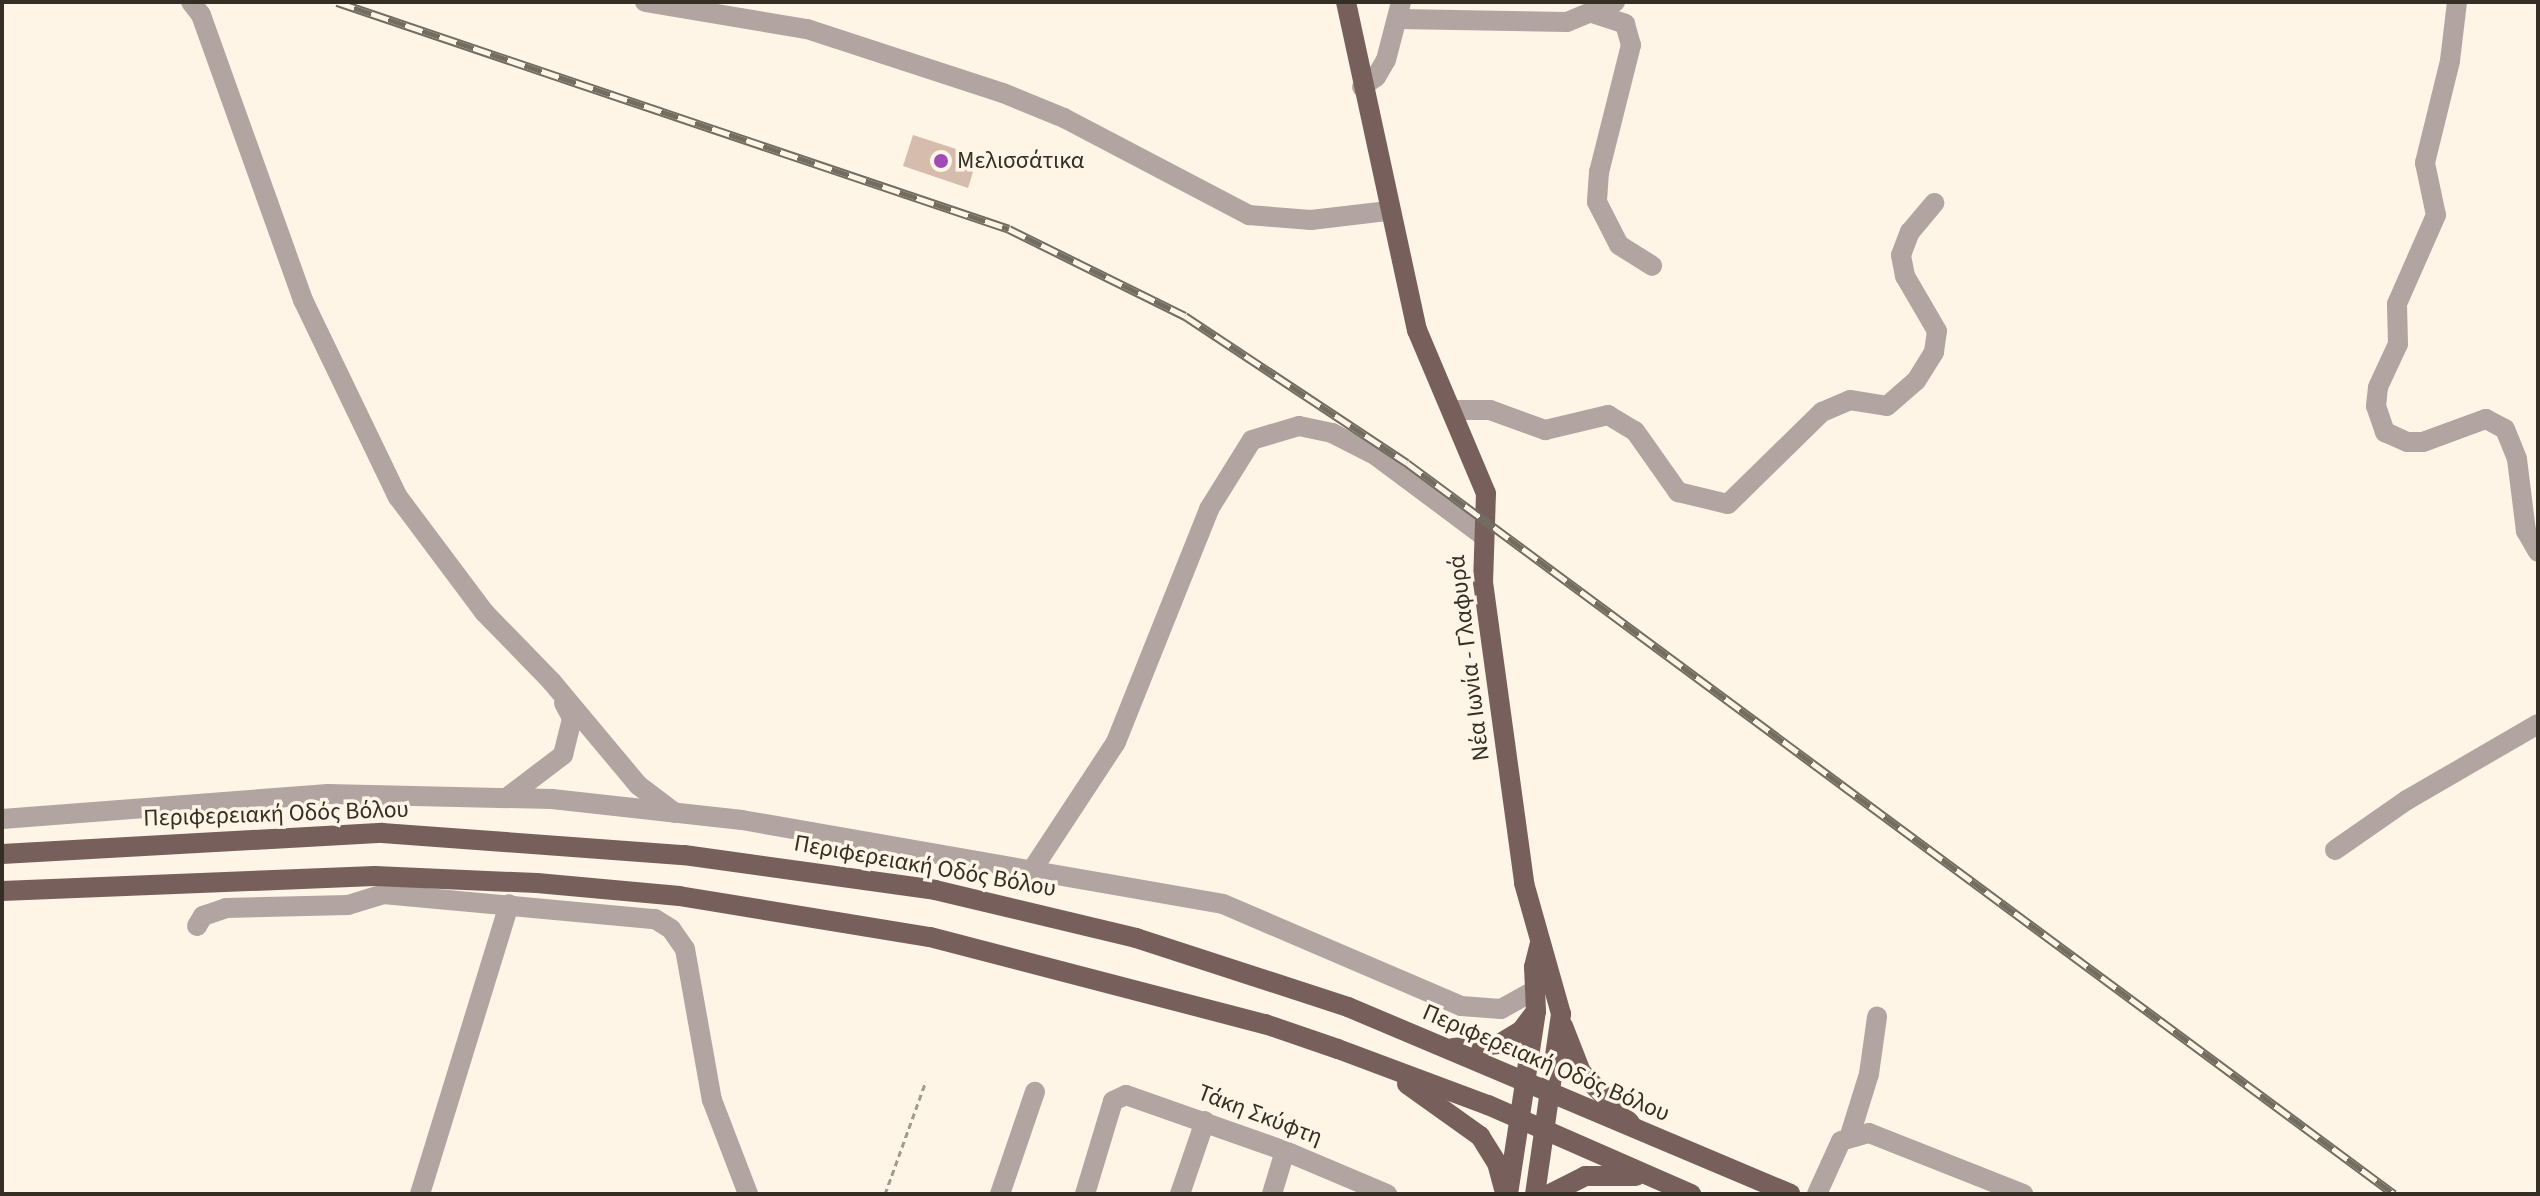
<!DOCTYPE html>
<meta charset="utf-8">
<style>
body{margin:0}
#map{position:relative;width:2540px;height:1196px;overflow:hidden;background:#fef5e6;font-family:"Source Sans 3",sans-serif}
div>[style]{position:absolute}
[style*='--x']{left:calc(var(--x)*1px);top:calc(var(--y)*1px);width:calc(var(--w)*1px);rotate:calc(var(--a)*1deg)}
.building>*{inset:0;background:#d5bcac}
.path>*{height:3px;margin-top:-1.5px;transform-origin:0;background:repeating-linear-gradient(90deg,#a19a8e 0 6px,transparent 0 10px)}
.minor>*{height:20px;margin:-10px;padding:0 10px;transform-origin:10px;border-radius:10px;background:#b1a4a1}
.major>*{height:20px;margin:-10px;padding:0 10px;transform-origin:10px;border-radius:10px;background:#77605c}
.rail>*{height:9px;margin-top:-4.5px;transform-origin:0;background:repeating-linear-gradient(90deg,#fef5e6 0 18px,#726c61 0 36px);box-sizing:border-box;border-block:2px solid #726c61}
.dots>*{width:22px;height:22px;translate:-50% -50%;box-sizing:border-box;border:4px solid #fef5e6;border-radius:50%}
span{translate:-50% -50%;white-space:nowrap;text-align:center;line-height:1.15;-webkit-text-stroke:7px #fef5e6;paint-order:stroke}
.poi-label{font-size:24px;color:#342e25}
.left{translate:0 -50%;text-align:left}
.street-label{font-size:24px;color:#342e25}
.frame{position:absolute;inset:0;border:4px solid #342e25;pointer-events:none}
</style>
<div id="map">
<div class="building">
<div style="clip-path:polygon(913px 135px,978px 156px,968px 188px,903px 166px)"></div>
</div>
<div class="path">
<div style="--x:885;--y:1194;--w:120;--a:-70.1"></div>
</div>
<div class="minor">
<div style="--x:191;--y:2;--w:16;--a:52"></div>
<div style="--x:201;--y:15;--w:303;--a:70.3"></div>
<div style="--x:303;--y:300;--w:219;--a:64.3"></div>
<div style="--x:398;--y:497;--w:144;--a:53.2"></div>
<div style="--x:484;--y:612;--w:98;--a:45.8"></div>
<div style="--x:552;--y:682;--w:134;--a:50.1"></div>
<div style="--x:638;--y:785;--w:46;--a:37.1"></div>
<div style="--x:645;--y:2;--w:164;--a:9.5"></div>
<div style="--x:807;--y:29;--w:206;--a:18.1"></div>
<div style="--x:1003;--y:93;--w:66;--a:22.3"></div>
<div style="--x:1064;--y:118;--w:209;--a:27.7"></div>
<div style="--x:1249;--y:215;--w:62;--a:4.6"></div>
<div style="--x:1311;--y:220;--w:78;--a:-6.7"></div>
<div style="--x:2457;--y:2;--w:59;--a:96.8"></div>
<div style="--x:2450;--y:61;--w:105;--a:103.8"></div>
<div style="--x:2425;--y:163;--w:53;--a:78.1"></div>
<div style="--x:2436;--y:215;--w:97;--a:113.7"></div>
<div style="--x:2397;--y:304;--w:40;--a:88.6"></div>
<div style="--x:2398;--y:344;--w:47;--a:114.9"></div>
<div style="--x:2378;--y:387;--w:19;--a:96"></div>
<div style="--x:2376;--y:406;--w:28;--a:71"></div>
<div style="--x:2385;--y:432;--w:24;--a:24"></div>
<div style="--x:2407;--y:442;--w:16;--a:0"></div>
<div style="--x:2423;--y:442;--w:67;--a:-20.1"></div>
<div style="--x:2486;--y:419;--w:21;--a:28"></div>
<div style="--x:2505;--y:429;--w:32;--a:68"></div>
<div style="--x:2517;--y:459;--w:73;--a:82.9"></div>
<div style="--x:2526;--y:531;--w:24;--a:60"></div>
<div style="--x:1592;--y:13;--w:35;--a:18"></div>
<div style="--x:1625;--y:24;--w:22;--a:74"></div>
<div style="--x:1631;--y:45;--w:131;--a:104.1"></div>
<div style="--x:1599;--y:172;--w:30;--a:94"></div>
<div style="--x:1597;--y:202;--w:48;--a:62.9"></div>
<div style="--x:1619;--y:245;--w:39;--a:32"></div>
<div style="--x:1398;--y:19;--w:169;--a:1"></div>
<div style="--x:1567;--y:22;--w:52;--a:-22.6"></div>
<div style="--x:1362;--y:87;--w:17;--a:-36"></div>
<div style="--x:1376;--y:77;--w:20;--a:-60"></div>
<div style="--x:1386;--y:60;--w:60;--a:-75.5"></div>
<div style="--x:1453;--y:410;--w:37;--a:0"></div>
<div style="--x:1490;--y:410;--w:59;--a:20"></div>
<div style="--x:1545;--y:430;--w:65;--a:-13.4"></div>
<div style="--x:1608;--y:415;--w:31;--a:31"></div>
<div style="--x:1635;--y:431;--w:75;--a:54.8"></div>
<div style="--x:1678;--y:492;--w:51;--a:13.5"></div>
<div style="--x:1728;--y:504;--w:132;--a:-44.4"></div>
<div style="--x:1822;--y:412;--w:30;--a:-23"></div>
<div style="--x:1850;--y:400;--w:37;--a:9"></div>
<div style="--x:1887;--y:406;--w:38;--a:-41"></div>
<div style="--x:1916;--y:381;--w:34;--a:-58"></div>
<div style="--x:1934;--y:352;--w:21;--a:-82"></div>
<div style="--x:1937;--y:331;--w:64;--a:-120.2"></div>
<div style="--x:1905;--y:276;--w:21;--a:-101"></div>
<div style="--x:1901;--y:255;--w:25;--a:-69"></div>
<div style="--x:1910;--y:232;--w:38;--a:-50"></div>
<div style="--x:509;--y:796;--w:68;--a:-37.2"></div>
<div style="--x:563;--y:755;--w:38;--a:-76"></div>
<div style="--x:572;--y:718;--w:17;--a:-118"></div>
<div style="--x:2;--y:819;--w:327;--a:-4.4"></div>
<div style="--x:328;--y:794;--w:224;--a:1.3"></div>
<div style="--x:552;--y:799;--w:191;--a:6.3"></div>
<div style="--x:742;--y:820;--w:488;--a:9.9"></div>
<div style="--x:1223;--y:904;--w:259;--a:23.2"></div>
<div style="--x:1461;--y:1006;--w:40;--a:4.3"></div>
<div style="--x:1501;--y:1009;--w:39;--a:-29"></div>
<div style="--x:2335;--y:850;--w:88;--a:-34.8"></div>
<div style="--x:2407;--y:800;--w:151;--a:-30.1"></div>
<div style="--x:1034;--y:867;--w:149;--a:-56.7"></div>
<div style="--x:1116;--y:742;--w:251;--a:-68.2"></div>
<div style="--x:1209;--y:509;--w:81;--a:-58.1"></div>
<div style="--x:1252;--y:440;--w:49;--a:-16.6"></div>
<div style="--x:1299;--y:426;--w:34;--a:12"></div>
<div style="--x:1332;--y:433;--w:48;--a:27.1"></div>
<div style="--x:1375;--y:455;--w:132;--a:36.7"></div>
<div style="--x:197;--y:926;--w:12;--a:-59"></div>
<div style="--x:203;--y:916;--w:24;--a:-19"></div>
<div style="--x:226;--y:908;--w:122;--a:-1.4"></div>
<div style="--x:348;--y:905;--w:37;--a:-17"></div>
<div style="--x:383;--y:894;--w:273;--a:5.3"></div>
<div style="--x:655;--y:919;--w:19;--a:32"></div>
<div style="--x:671;--y:929;--w:24;--a:55"></div>
<div style="--x:685;--y:949;--w:153;--a:79.9"></div>
<div style="--x:712;--y:1100;--w:101;--a:69"></div>
<div style="--x:1850;--y:1135;--w:64;--a:-72.7"></div>
<div style="--x:1869;--y:1074;--w:58;--a:-82"></div>
<div style="--x:420;--y:1194;--w:303;--a:-72.9"></div>
<div style="--x:1000;--y:1194;--w:108;--a:-71.1"></div>
<div style="--x:1085;--y:1194;--w:97;--a:-73.2"></div>
<div style="--x:1113;--y:1101;--w:14;--a:-25"></div>
<div style="--x:1126;--y:1095;--w:169;--a:19.4"></div>
<div style="--x:1285;--y:1151;--w:111;--a:22.9"></div>
<div style="--x:1180;--y:1194;--w:77;--a:-71.1"></div>
<div style="--x:1272;--y:1194;--w:45;--a:-73.2"></div>
<div style="--x:1817;--y:1194;--w:58;--a:-65.6"></div>
<div style="--x:1841;--y:1141;--w:29;--a:-16"></div>
<div style="--x:1869;--y:1133;--w:166;--a:21.6"></div>
</div>
<div class="major">
<div style="--x:1346;--y:2;--w:336;--a:77.8"></div>
<div style="--x:1417;--y:330;--w:177;--a:67.1"></div>
<div style="--x:1486;--y:493;--w:89;--a:91.9"></div>
<div style="--x:1483;--y:582;--w:304;--a:82.2"></div>
<div style="--x:1524;--y:883;--w:136;--a:74.2"></div>
<div style="--x:1561;--y:1014;--w:182;--a:98.2"></div>
<div style="--x:2;--y:854;--w:381;--a:-3.2"></div>
<div style="--x:382;--y:833;--w:303;--a:4.2"></div>
<div style="--x:684;--y:855;--w:253;--a:7.9"></div>
<div style="--x:935;--y:890;--w:207;--a:13.4"></div>
<div style="--x:1136;--y:938;--w:223;--a:18"></div>
<div style="--x:1348;--y:1007;--w:480;--a:22.9"></div>
<div style="--x:2;--y:891;--w:373;--a:-2.3"></div>
<div style="--x:375;--y:876;--w:162;--a:2.5"></div>
<div style="--x:537;--y:883;--w:143;--a:5.2"></div>
<div style="--x:679;--y:896;--w:254;--a:9.3"></div>
<div style="--x:930;--y:937;--w:346;--a:14.6"></div>
<div style="--x:1265;--y:1024;--w:77;--a:18.9"></div>
<div style="--x:1338;--y:1049;--w:160;--a:20.5"></div>
<div style="--x:1488;--y:1105;--w:222;--a:23.7"></div>
<div style="--x:1563;--y:1026;--w:49;--a:68.6"></div>
<div style="--x:1581;--y:1072;--w:71;--a:46.1"></div>
<div style="--x:1453;--y:1048;--w:46;--a:-5"></div>
<div style="--x:1499;--y:1044;--w:26;--a:-31"></div>
<div style="--x:1521;--y:1031;--w:25;--a:-53"></div>
<div style="--x:1407;--y:1084;--w:90;--a:35.5"></div>
<div style="--x:1480;--y:1136;--w:32;--a:58"></div>
<div style="--x:1497;--y:1163;--w:30;--a:75"></div>
<div style="--x:1508;--y:1194;--w:185;--a:-81.3"></div>
<div style="--x:1536;--y:1011;--w:44;--a:-92.6"></div>
<div style="--x:1534;--y:967;--w:25;--a:-76"></div>
<div style="--x:1550;--y:1194;--w:39;--a:-27"></div>
<div style="--x:1585;--y:1176;--w:51;--a:0"></div>
</div>
<div class="rail">
<div style="--x:337;--y:2;--w:709;--a:18.66"></div>
<div style="--x:1009;--y:229;--w:196;--a:26.3"></div>
<div style="--x:1185;--y:316;--w:266;--a:33.5"></div>
<div style="--x:1407;--y:463;--w:1228;--a:36.52"></div>
</div>
<div class="dots">
<div style="left:941px;top:161px;background:#a24ab6"></div>
</div>
<div class="poi-label">
<span class="left" style="left:957px;top:161px">Μελισσάτικα</span>
</div>
<div class="street-label">
<span style="left:1469px;top:658px;rotate:-97deg">Νέα Ιωνία - Γλαφυρά</span>
<span style="left:276px;top:814px;rotate:-2deg">Περιφερειακή Οδός Βόλου</span>
<span style="left:925px;top:866px;rotate:10deg">Περιφερειακή Οδός Βόλου</span>
<span style="left:1546px;top:1063px;rotate:23deg">Περιφερειακή Οδός Βόλου</span>
<span style="left:1260px;top:1115px;rotate:21deg">Τάκη Σκύφτη</span>
</div>
<div class="frame"></div>
</div>
